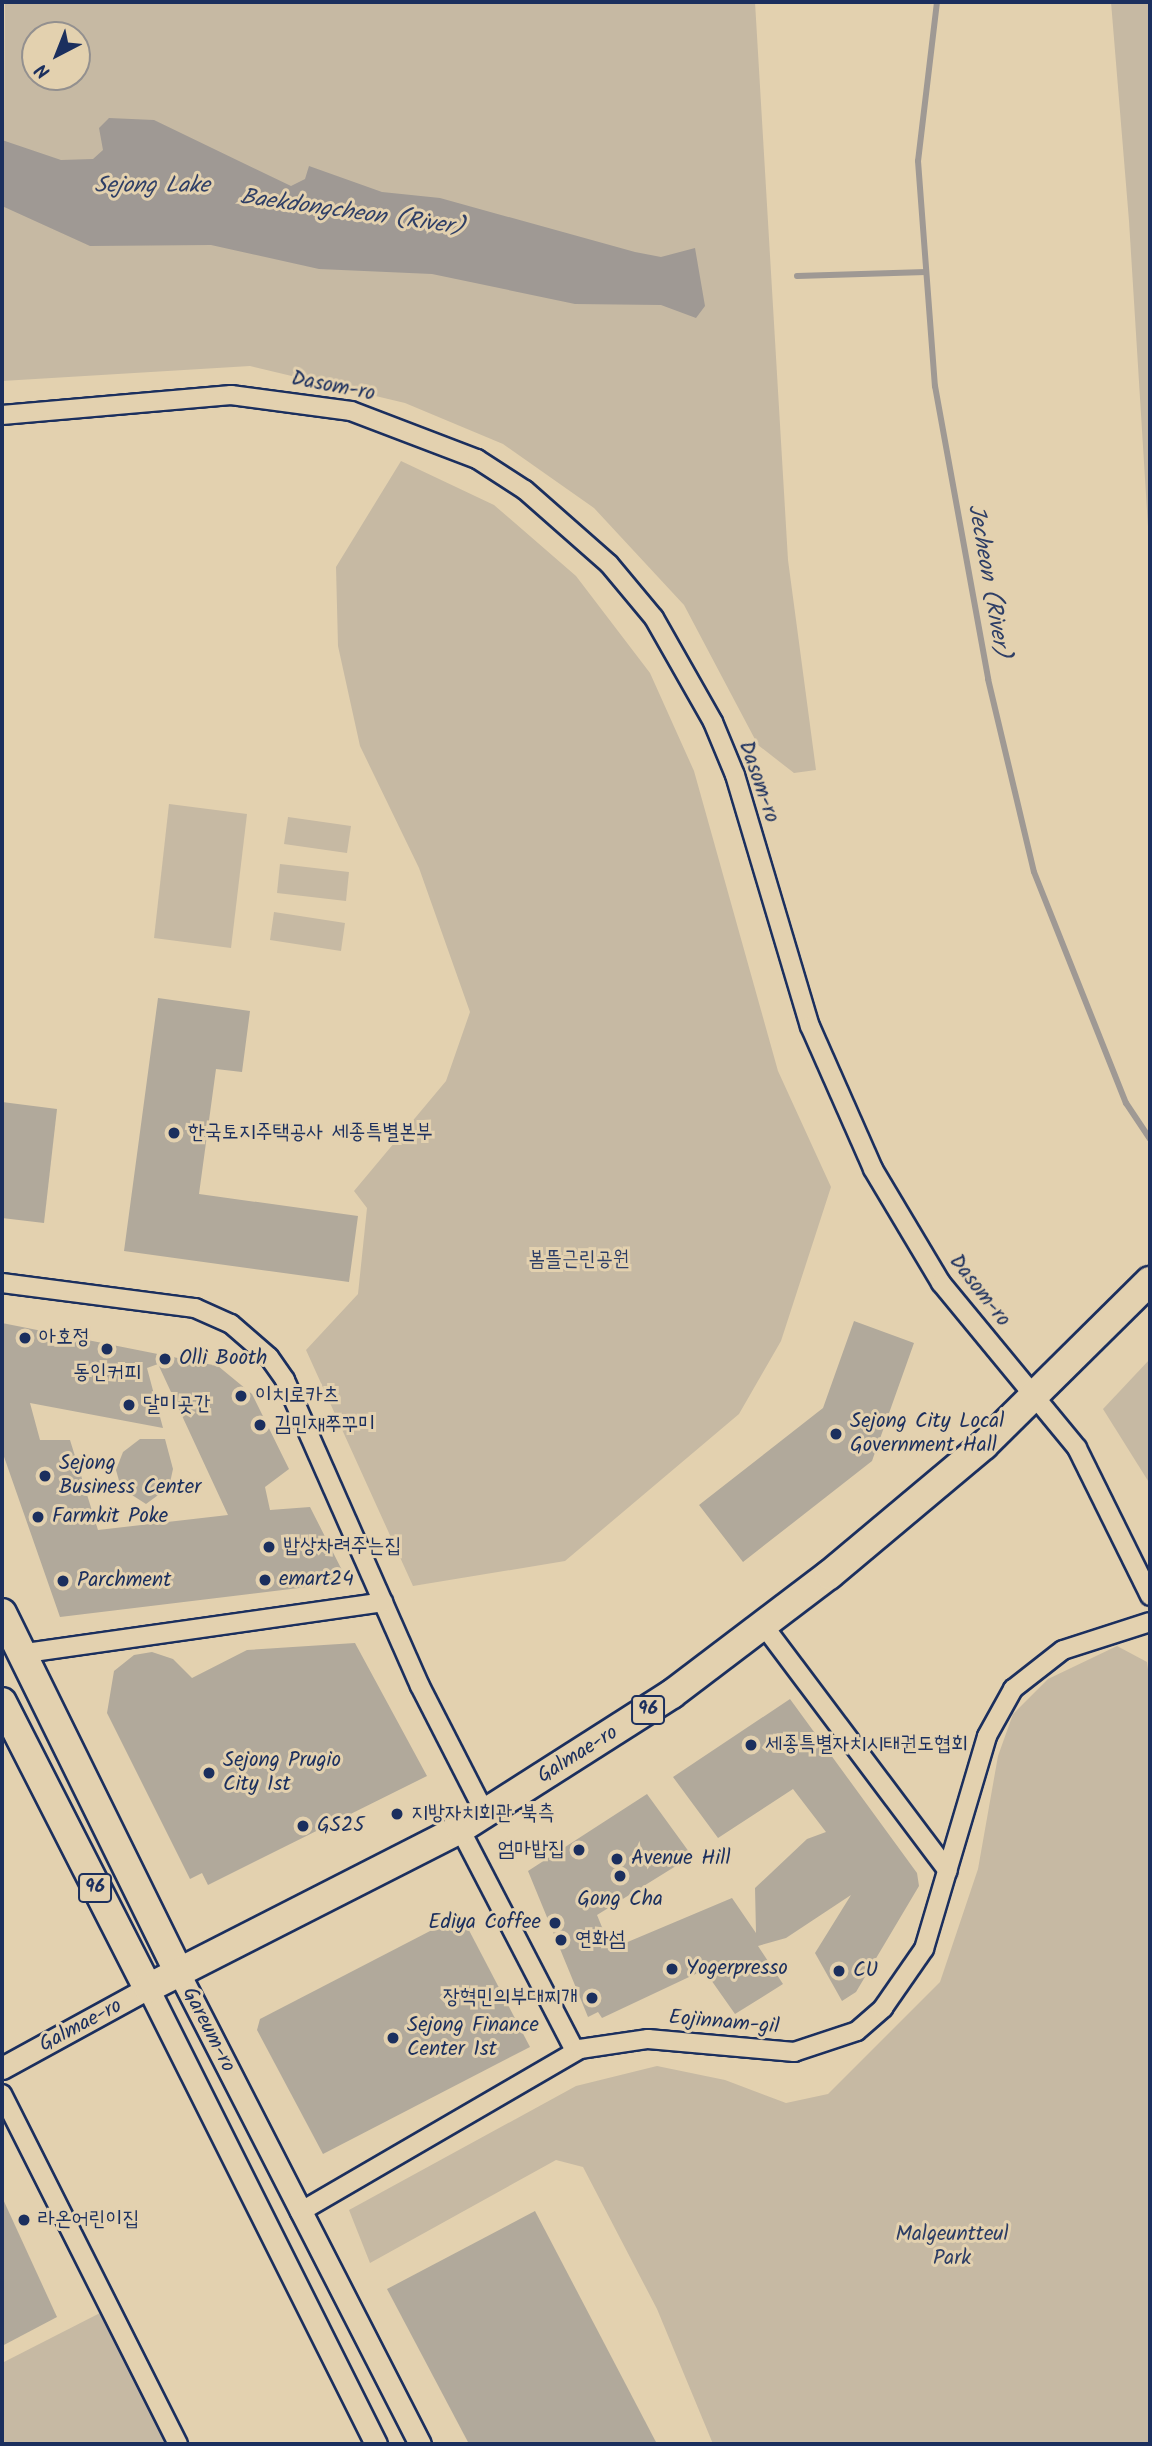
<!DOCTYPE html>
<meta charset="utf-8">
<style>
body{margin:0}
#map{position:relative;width:1152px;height:2446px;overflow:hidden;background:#e3d1af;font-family:Kalam,"Poor Story",sans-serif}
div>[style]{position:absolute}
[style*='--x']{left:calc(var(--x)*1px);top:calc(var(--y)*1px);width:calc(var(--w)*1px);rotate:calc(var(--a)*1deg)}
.green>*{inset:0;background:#c6b9a3}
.water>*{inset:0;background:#9f9994}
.stream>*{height:6px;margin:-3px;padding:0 3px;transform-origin:3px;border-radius:3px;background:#9f9994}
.building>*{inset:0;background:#b1a99b}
.roads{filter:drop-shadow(2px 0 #1b2f5e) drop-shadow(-2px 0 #1b2f5e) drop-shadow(0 2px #1b2f5e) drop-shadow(0 -2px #1b2f5e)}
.minor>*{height:18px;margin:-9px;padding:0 9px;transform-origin:9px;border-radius:9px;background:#e3d1af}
.tertiary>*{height:21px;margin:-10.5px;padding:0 10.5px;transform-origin:10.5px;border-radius:10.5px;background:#e3d1af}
.primary>*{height:28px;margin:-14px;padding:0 14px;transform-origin:14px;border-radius:14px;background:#e3d1af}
.dots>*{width:19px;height:19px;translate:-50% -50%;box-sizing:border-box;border:4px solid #e3d1af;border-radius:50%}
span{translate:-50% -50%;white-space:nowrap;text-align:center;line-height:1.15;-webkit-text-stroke:6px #e3d1af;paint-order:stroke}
.shield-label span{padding:2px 5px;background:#e3d1af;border:2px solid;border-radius:5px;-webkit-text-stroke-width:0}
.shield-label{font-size:19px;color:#1b2f5e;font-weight:700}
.street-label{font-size:21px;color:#1b2f5e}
.poi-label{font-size:21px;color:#1b2f5e}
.left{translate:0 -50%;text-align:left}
.right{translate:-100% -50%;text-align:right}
.park-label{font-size:21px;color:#2c3d65}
.water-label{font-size:23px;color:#2f3f66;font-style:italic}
.frame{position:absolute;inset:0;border:4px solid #1b2f5e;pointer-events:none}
.north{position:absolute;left:21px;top:21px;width:70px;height:70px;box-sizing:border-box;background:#e3d1af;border:2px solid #93908f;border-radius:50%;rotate:222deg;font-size:19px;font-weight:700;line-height:28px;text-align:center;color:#1b2f5e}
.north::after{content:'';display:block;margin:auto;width:24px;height:32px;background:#1b2f5e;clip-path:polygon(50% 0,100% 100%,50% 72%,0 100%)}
</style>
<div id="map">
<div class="green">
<div style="clip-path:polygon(evenodd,5px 2px,755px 2px,788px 560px,816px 770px,794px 773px,758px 745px,684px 605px,594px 508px,503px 444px,405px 403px,250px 366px,2px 381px,5px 2px,35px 35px,77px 35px,77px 77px,35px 77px,35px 35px)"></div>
<div style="clip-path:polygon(1111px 2px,1150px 2px,1150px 559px,1129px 221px)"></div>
<div style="clip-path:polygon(401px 461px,494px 505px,576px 576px,650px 673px,694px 771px,778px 1071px,831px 1187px,781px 1341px,739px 1414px,565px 1561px,413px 1586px,306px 1350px,358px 1294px,367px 1208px,354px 1191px,446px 1081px,470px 1012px,419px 868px,360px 746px,338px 646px,336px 567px)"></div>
<div style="clip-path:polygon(169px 804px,247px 814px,231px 948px,154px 938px)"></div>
<div style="clip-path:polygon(288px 817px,351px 826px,347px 853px,284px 844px)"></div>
<div style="clip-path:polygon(280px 864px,349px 872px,346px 901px,277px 893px)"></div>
<div style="clip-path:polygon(274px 912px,345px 923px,341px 951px,270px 940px)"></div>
<div style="clip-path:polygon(1150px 1359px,1150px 1484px,1103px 1409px)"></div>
<div style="clip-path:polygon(1117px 1646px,1147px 1662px,1150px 1684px,1150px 2444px,713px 2444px,657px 2309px,583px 2167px,556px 2160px,370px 2263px,349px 2210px,576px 2086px,657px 2066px,725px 2080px,786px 2103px,828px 2094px,940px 1982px,978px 1869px,998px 1756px,1013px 1714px,1048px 1679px)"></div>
<div style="clip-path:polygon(100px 2313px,167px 2444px,2px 2444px,2px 2363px)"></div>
</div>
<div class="water">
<div style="clip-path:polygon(109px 118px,154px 120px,291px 186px,305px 179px,309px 166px,382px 192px,440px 198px,635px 252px,661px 257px,695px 248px,705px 306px,696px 318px,661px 305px,575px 304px,432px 274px,319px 269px,211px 245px,90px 246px,2px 206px,2px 140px,61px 160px,93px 159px,103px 150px,99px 128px)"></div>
</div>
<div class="stream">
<div style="--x:937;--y:2;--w:160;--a:96.8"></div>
<div style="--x:918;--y:161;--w:226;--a:85.7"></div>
<div style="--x:935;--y:386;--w:298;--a:79.7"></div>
<div style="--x:988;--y:679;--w:198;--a:76.6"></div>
<div style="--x:1034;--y:872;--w:249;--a:68.3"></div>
<div style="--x:1126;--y:1103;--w:43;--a:56.3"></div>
<div style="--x:797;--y:276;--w:129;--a:-1.8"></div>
</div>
<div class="building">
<div style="clip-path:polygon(158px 998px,250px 1011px,242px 1072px,216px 1069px,199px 1194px,358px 1216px,349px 1282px,124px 1251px)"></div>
<div style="clip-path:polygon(2px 1102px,57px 1109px,44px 1223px,2px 1218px)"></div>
<div style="clip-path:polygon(854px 1321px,914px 1343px,872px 1461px,743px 1562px,699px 1505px,823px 1408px)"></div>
<div style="clip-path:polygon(evenodd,2px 1323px,218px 1366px,252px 1394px,289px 1469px,265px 1487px,270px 1510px,310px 1507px,348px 1582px,60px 1617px,2px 1451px,2px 1323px,158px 1364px,228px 1515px,98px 1530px,70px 1440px,40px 1440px,30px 1403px,163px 1428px,147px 1368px,158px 1364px)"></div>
<div style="clip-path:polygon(140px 1439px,165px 1439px,173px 1469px,169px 1487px,146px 1504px,121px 1488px,116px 1470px,123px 1452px)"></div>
<div style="clip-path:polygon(355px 1643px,427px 1776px,208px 1885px,202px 1873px,190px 1879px,107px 1713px,114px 1671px,134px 1655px,152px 1652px,173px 1659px,192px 1678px,247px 1650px)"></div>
<div style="clip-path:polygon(790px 1699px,917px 1873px,919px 1886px,856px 1992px,842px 2001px,815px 1953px,851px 1895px,786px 1938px,758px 1946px,783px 1984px,735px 2014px,704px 1970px,602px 2018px,598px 2012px,588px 2017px,528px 1871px,647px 1794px,692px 1856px,597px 1915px,611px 1949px,732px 1898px,756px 1933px,755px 1888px,807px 1839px,826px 1832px,793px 1789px,718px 1838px,673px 1777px)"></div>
<div style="clip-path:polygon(461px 1915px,530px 2047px,323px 2154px,257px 2030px,260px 2019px)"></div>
<div style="clip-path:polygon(2px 2197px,57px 2317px,2px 2346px)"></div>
<div style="clip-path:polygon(535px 2211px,657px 2444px,469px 2444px,387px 2289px)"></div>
</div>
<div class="roads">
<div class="minor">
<div style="--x:2;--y:415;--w:230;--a:-5"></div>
<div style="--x:231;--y:395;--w:121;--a:7.6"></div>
<div style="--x:351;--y:411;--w:135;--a:20.9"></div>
<div style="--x:477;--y:459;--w:57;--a:32.9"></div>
<div style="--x:525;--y:490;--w:112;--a:41.4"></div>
<div style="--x:609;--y:564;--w:70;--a:50.2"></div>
<div style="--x:654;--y:618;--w:120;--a:60.4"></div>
<div style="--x:713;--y:722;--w:57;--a:67.5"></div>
<div style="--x:735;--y:775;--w:262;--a:73.4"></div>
<div style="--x:810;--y:1026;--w:156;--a:66.2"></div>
<div style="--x:873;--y:1169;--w:133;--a:59.2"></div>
<div style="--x:941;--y:1283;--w:214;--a:50.5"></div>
<div style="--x:1077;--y:1448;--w:165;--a:63.7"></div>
<div style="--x:2;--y:1283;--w:195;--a:7.4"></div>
<div style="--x:195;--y:1308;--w:39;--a:24"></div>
<div style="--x:231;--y:1324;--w:50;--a:41"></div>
<div style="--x:269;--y:1357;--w:28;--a:55"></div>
<div style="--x:285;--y:1380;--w:334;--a:66.2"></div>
<div style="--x:420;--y:1686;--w:143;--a:62.9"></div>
<div style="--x:764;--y:1626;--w:306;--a:53.1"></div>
<div style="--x:19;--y:1654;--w:368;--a:-8.1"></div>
<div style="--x:460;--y:1829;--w:250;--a:62.6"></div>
<div style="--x:2;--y:2094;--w:392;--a:63.3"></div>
<div style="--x:300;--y:2212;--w:324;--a:-30.2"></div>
<div style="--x:580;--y:2049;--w:69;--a:-8.4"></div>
<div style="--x:648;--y:2039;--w:147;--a:5.1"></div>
<div style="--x:794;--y:2052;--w:66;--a:-18.4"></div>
<div style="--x:857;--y:2031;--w:35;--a:-41"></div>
<div style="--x:883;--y:2008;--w:72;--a:-55.2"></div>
<div style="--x:924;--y:1949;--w:222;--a:-73.5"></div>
<div style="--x:987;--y:1736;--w:54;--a:-61"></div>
<div style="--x:1013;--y:1689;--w:63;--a:-38"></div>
<div style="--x:1063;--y:1650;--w:91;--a:-17.8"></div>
</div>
<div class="tertiary">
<div style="--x:179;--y:1973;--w:529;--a:62.9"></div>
<div style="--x:2;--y:2068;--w:166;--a:-28.7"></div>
<div style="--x:148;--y:1988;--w:510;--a:63.43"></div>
</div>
<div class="primary">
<div style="--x:2;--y:1613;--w:401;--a:63.8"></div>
<div style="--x:2;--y:1702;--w:321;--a:63"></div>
<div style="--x:148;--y:1988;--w:350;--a:-27"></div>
<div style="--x:460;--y:1829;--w:251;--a:-32.5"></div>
<div style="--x:672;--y:1694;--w:197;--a:-37.2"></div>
<div style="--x:829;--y:1575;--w:202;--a:-40"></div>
<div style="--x:984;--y:1445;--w:233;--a:-44.7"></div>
</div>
</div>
<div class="dots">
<div style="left:174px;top:1133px;background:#1b2f5e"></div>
<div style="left:25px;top:1338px;background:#1b2f5e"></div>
<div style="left:107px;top:1349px;background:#1b2f5e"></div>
<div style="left:165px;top:1359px;background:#1b2f5e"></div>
<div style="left:241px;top:1396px;background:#1b2f5e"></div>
<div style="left:129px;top:1405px;background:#1b2f5e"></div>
<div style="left:260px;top:1425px;background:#1b2f5e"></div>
<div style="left:836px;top:1434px;background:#1b2f5e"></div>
<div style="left:45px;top:1476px;background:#1b2f5e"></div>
<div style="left:38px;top:1517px;background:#1b2f5e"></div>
<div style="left:269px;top:1547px;background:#1b2f5e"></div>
<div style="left:265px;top:1580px;background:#1b2f5e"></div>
<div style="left:63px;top:1581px;background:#1b2f5e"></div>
<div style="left:751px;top:1745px;background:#1b2f5e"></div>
<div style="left:209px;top:1773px;background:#1b2f5e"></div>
<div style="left:397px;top:1814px;background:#1b2f5e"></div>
<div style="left:303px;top:1826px;background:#1b2f5e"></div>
<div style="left:579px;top:1850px;background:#1b2f5e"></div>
<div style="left:617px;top:1859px;background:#1b2f5e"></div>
<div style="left:620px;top:1876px;background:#1b2f5e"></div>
<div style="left:555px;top:1923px;background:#1b2f5e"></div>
<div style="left:561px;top:1940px;background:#1b2f5e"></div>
<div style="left:672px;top:1969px;background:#1b2f5e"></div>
<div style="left:839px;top:1971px;background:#1b2f5e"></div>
<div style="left:592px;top:1998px;background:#1b2f5e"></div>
<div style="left:393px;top:2038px;background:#1b2f5e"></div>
<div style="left:24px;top:2220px;background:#1b2f5e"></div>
</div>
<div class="shield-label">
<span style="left:648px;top:1710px">96</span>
<span style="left:95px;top:1888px">96</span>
</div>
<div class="street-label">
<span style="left:333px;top:387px;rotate:11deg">Dasom-ro</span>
<span style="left:758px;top:782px;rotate:71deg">Dasom-ro</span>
<span style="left:979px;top:1291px;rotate:52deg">Dasom-ro</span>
<span style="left:578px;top:1755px;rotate:-32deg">Galmae-ro</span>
<span style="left:724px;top:2023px;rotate:5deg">Eojinnam-gil</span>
<span style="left:81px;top:2026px;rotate:-28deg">Galmae-ro</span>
<span style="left:208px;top:2030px;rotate:63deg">Gareum-ro</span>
</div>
<div class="poi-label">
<span class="left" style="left:188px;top:1133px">한국토지주택공사 세종특별본부</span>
<span class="left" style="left:39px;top:1338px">아호정</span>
<span class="left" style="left:179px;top:1359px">Olli Booth</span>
<span style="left:107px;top:1373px">동인커피</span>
<span class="left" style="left:255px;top:1396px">이치로카츠</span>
<span class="left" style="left:143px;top:1405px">달미곳간</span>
<span class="left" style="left:850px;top:1434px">Sejong City Local<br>Government Hall</span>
<span class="left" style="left:274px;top:1425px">김민재쭈꾸미</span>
<span class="left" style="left:59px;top:1476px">Sejong<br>Business Center</span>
<span class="left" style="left:52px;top:1517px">Farmkit Poke</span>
<span class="left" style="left:283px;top:1547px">밥상차려주는집</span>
<span class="left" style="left:279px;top:1580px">emart24</span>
<span class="left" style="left:77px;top:1581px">Parchment</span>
<span class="left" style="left:765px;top:1745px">세종특별자치시태권도협회</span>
<span class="left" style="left:223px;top:1773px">Sejong Prugio<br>City 1st</span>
<span class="left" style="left:411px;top:1814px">지방자치회관 북측</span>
<span class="left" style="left:317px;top:1826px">GS25</span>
<span class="right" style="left:565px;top:1850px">엄마밥집</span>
<span class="left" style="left:631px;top:1859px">Avenue Hill</span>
<span style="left:620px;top:1900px">Gong Cha</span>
<span class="right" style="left:541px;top:1923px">Ediya Coffee</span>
<span class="left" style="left:575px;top:1940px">연화섬</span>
<span class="left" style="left:686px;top:1969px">Yogerpresso</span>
<span class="left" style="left:853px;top:1971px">CU</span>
<span class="right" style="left:578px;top:1998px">장혁민의부대찌개</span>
<span class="left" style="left:407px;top:2038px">Sejong Finance<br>Center 1st</span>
<span class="left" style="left:38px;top:2220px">라온어린이집</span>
</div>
<div class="park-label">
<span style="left:579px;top:1260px">봄뜰근린공원</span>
<span style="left:952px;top:2247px">Malgeuntteul<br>Park</span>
</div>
<div class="water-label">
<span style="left:152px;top:186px">Sejong Lake</span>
<span style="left:352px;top:213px;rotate:8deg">Baekdongcheon (River)</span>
<span style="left:988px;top:581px;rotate:80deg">Jecheon (River)</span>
</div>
<div class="frame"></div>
<div class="north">N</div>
</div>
